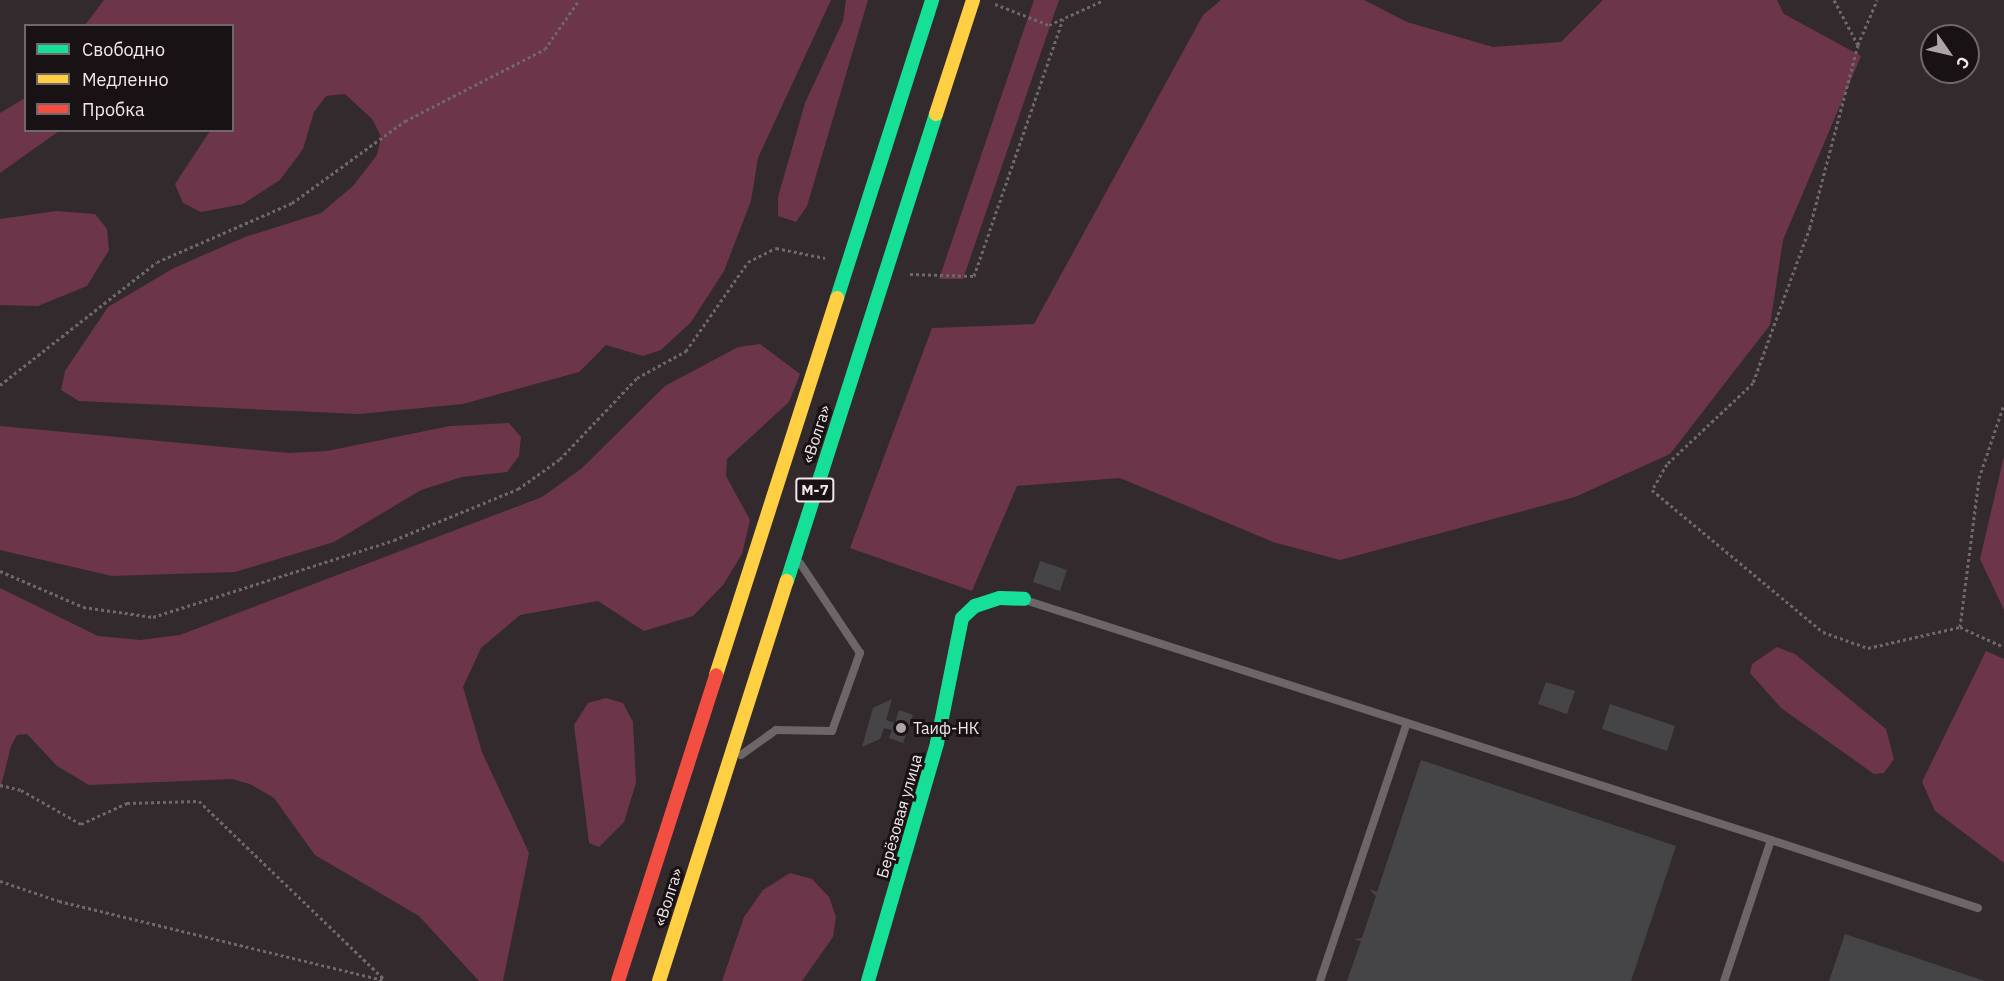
<!DOCTYPE html>
<meta charset="utf-8">
<style>
body{margin:0}
#map{position:relative;width:2004px;height:981px;overflow:hidden;background:#332a2d;font-family:"IBM Plex Sans",sans-serif}
div>[style]{position:absolute}
[style*='--x']{left:calc(var(--x)*1px);top:calc(var(--y)*1px);width:calc(var(--w)*1px);rotate:calc(var(--a)*1deg)}
.green>*{inset:0;background:#6c354a}
.building>*{inset:0;background:#454447}
.path>*{height:3px;margin-top:-1.5px;transform-origin:0;background:repeating-linear-gradient(90deg,#6e686a 0 3px,transparent 0 6px)}
.lane>*{height:8px;margin:-4px;padding:0 4px;transform-origin:4px;border-radius:4px;background:#6c6668}
.fast>*{height:14px;margin:-7px;padding:0 7px;transform-origin:7px;border-radius:7px;background:#16e098}
.slow>*{height:14px;margin:-7px;padding:0 7px;transform-origin:7px;border-radius:7px;background:#ffcf43}
.jam>*{height:14px;margin:-7px;padding:0 7px;transform-origin:7px;border-radius:7px;background:#f24e42}
.dots>*{width:16px;height:16px;translate:-50% -50%;box-sizing:border-box;border:3px solid #191214;border-radius:50%}
span{translate:-50% -50%;white-space:nowrap;text-align:center;line-height:1.15;-webkit-text-stroke:6px #191214;paint-order:stroke}
.shield-label span{padding:2px 4px;background:#191214;border:2px solid;border-radius:4px;-webkit-text-stroke-width:0}
.shield-label{font-size:15px;color:#f2e7ea;font-weight:700}
.street-label{font-size:16px;color:#f2e7ea}
.poi-label{font-size:16px;color:#f2e7ea}
.left{translate:0 -50%;text-align:left}
.legend{position:absolute;left:24px;top:24px;width:210px;height:108px;box-sizing:border-box;background:#191214;border:2px solid #70676a;margin:0;padding:8px 10px;list-style:none;font-size:18px;color:#f2e7ea}
.legend li{display:flex;align-items:center;gap:12px;height:30px}
.legend b{width:30px;border:2px solid #70676a}
.north{position:absolute;left:1920px;top:24px;width:60px;height:60px;box-sizing:border-box;background:#191214;border:2px solid #70676a;border-radius:50%;rotate:124deg;font-size:16px;font-weight:700;line-height:24px;text-align:center;color:#f2e7ea}
.north::after{content:'';display:block;margin:auto;width:21px;height:27px;background:#afa5a8;clip-path:polygon(50% 0,100% 100%,50% 72%,0 100%)}
</style>
<div id="map">
<div class="green">
<div style="clip-path:polygon(104px 0,831px 0,758px 158px,751px 201px,724px 271px,691px 322px,661px 350px,643px 356px,606px 345px,579px 372px,463px 404px,359px 414px,79px 401px,61px 390px,65px 371px,108px 307px,174px 268px,245px 237px,321px 213px,353px 186px,377px 155px,381px 137px,373px 120px,345px 94px,326px 96px,314px 112px,303px 149px,280px 180px,243px 204px,201px 212px,183px 203px,175px 184px,210px 131px,232px 130px,232px 26px,85px 25px)"></div>
<div style="clip-path:polygon(846px 0,868px 0,807px 206px,796px 222px,778px 216px,778px 197px,805px 103px,843px 21px)"></div>
<div style="clip-path:polygon(1034px 0,1059px 0,963px 279px,939px 279px)"></div>
<div style="clip-path:polygon(1221px 0,1364px 0,1407px 22px,1493px 47px,1561px 42px,1603px 0,1777px 0,1784px 14px,1861px 56px,1783px 240px,1770px 325px,1670px 454px,1575px 497px,1340px 560px,1273px 542px,1120px 478px,1017px 486px,972px 591px,850px 548px,932px 328px,1034px 324px,1203px 15px)"></div>
<div style="clip-path:polygon(25px 98px,26px 130px,59px 131px,0 173px,0 113px)"></div>
<div style="clip-path:polygon(56px 211px,95px 214px,107px 229px,109px 250px,87px 286px,38px 306px,0 305px,0 219px)"></div>
<div style="clip-path:polygon(760px 344px,800px 374px,789px 402px,727px 459px,726px 476px,750px 520px,742px 554px,723px 585px,693px 616px,644px 631px,598px 601px,520px 615px,481px 648px,463px 687px,482px 752px,529px 853px,503px 981px,479px 981px,419px 916px,315px 855px,274px 798px,250px 784px,232px 779px,89px 785px,57px 766px,27px 734px,17px 735px,11px 746px,0 790px,0 588px,98px 636px,140px 640px,180px 635px,542px 497px,581px 469px,665px 386px,738px 347px)"></div>
<div style="clip-path:polygon(509px 423px,521px 437px,519px 456px,507px 472px,462px 477px,421px 490px,334px 542px,235px 572px,112px 576px,0 550px,0 426px,289px 453px,327px 451px,450px 426px)"></div>
<div style="clip-path:polygon(2004px 456px,2004px 610px,1980px 559px)"></div>
<div style="clip-path:polygon(1777px 647px,1795px 654px,1886px 729px,1894px 759px,1884px 773px,1874px 774px,1781px 708px,1750px 673px,1752px 664px)"></div>
<div style="clip-path:polygon(1986px 651px,2004px 659px,2004px 863px,1935px 811px,1922px 782px)"></div>
<div style="clip-path:polygon(606px 698px,623px 703px,633px 722px,636px 783px,624px 822px,599px 847px,589px 843px,574px 725px,588px 703px)"></div>
<div style="clip-path:polygon(790px 873px,812px 879px,829px 897px,836px 917px,833px 937px,802px 981px,722px 981px,744px 917px,763px 890px)"></div>
</div>
<div class="building">
<div style="clip-path:polygon(1040px 561px,1067px 570px,1060px 591px,1033px 582px)"></div>
<div style="clip-path:polygon(1546px 682px,1575px 691px,1567px 714px,1538px 704px)"></div>
<div style="clip-path:polygon(892px 699px,886px 720px,895px 723px,899px 710px,913px 715px,903px 743px,889px 738px,892px 730px,884px 728px,880px 739px,862px 747px,873px 708px)"></div>
<div style="clip-path:polygon(1610px 704px,1675px 726px,1667px 751px,1602px 729px)"></div>
<div style="clip-path:polygon(1421px 760px,1676px 846px,1631px 981px,1347px 981px,1361px 941px,1353px 939px,1362px 938px,1376px 896px,1369px 889px,1377px 892px)"></div>
<div style="clip-path:polygon(1845px 934px,1985px 981px,1829px 981px)"></div>
</div>
<div class="path">
<div style="--x:1834;--y:0;--w:51;--a:61.9"></div>
<div style="--x:1858;--y:45;--w:188;--a:104.8"></div>
<div style="--x:1810;--y:227;--w:166;--a:110.1"></div>
<div style="--x:1753;--y:383;--w:118;--a:136.7"></div>
<div style="--x:1667;--y:464;--w:30;--a:120"></div>
<div style="--x:1652;--y:490;--w:222;--a:39.7"></div>
<div style="--x:1823;--y:632;--w:48;--a:19.6"></div>
<div style="--x:1868;--y:648;--w:94;--a:-12.9"></div>
<div style="--x:1960;--y:627;--w:48;--a:24.4"></div>
<div style="--x:995;--y:4;--w:58;--a:21.3"></div>
<div style="--x:1049;--y:25;--w:60;--a:-24.4"></div>
<div style="--x:1858;--y:45;--w:49;--a:-67.1"></div>
<div style="--x:910;--y:274;--w:64;--a:1.8"></div>
<div style="--x:974;--y:276;--w:272;--a:-70.9"></div>
<div style="--x:0;--y:385;--w:199;--a:-38.1"></div>
<div style="--x:157;--y:262;--w:147;--a:-23.6"></div>
<div style="--x:292;--y:203;--w:140;--a:-36"></div>
<div style="--x:405;--y:121;--w:157;--a:-27.2"></div>
<div style="--x:545;--y:49;--w:60;--a:-55.2"></div>
<div style="--x:0;--y:571;--w:90;--a:23.4"></div>
<div style="--x:83;--y:607;--w:71;--a:8.1"></div>
<div style="--x:153;--y:617;--w:253;--a:-17.7"></div>
<div style="--x:394;--y:540;--w:134;--a:-22.4"></div>
<div style="--x:518;--y:489;--w:52;--a:-35.5"></div>
<div style="--x:560;--y:459;--w:112;--a:-46.5"></div>
<div style="--x:637;--y:378;--w:56;--a:-28.9"></div>
<div style="--x:686;--y:351;--w:108;--a:-55.1"></div>
<div style="--x:748;--y:262;--w:31;--a:-27"></div>
<div style="--x:776;--y:248;--w:50;--a:11.5"></div>
<div style="--x:1960;--y:627;--w:150;--a:-82.7"></div>
<div style="--x:1979;--y:478;--w:78;--a:-71.3"></div>
<div style="--x:0;--y:785;--w:22;--a:13"></div>
<div style="--x:21;--y:790;--w:69;--a:29.5"></div>
<div style="--x:81;--y:824;--w:51;--a:-24.5"></div>
<div style="--x:127;--y:803;--w:72;--a:-1.6"></div>
<div style="--x:199;--y:801;--w:258;--a:43.9"></div>
<div style="--x:0;--y:881;--w:62;--a:18.7"></div>
<div style="--x:59;--y:901;--w:334;--a:13.7"></div>
</div>
<div class="lane">
<div style="--x:1025;--y:600;--w:784;--a:17.83"></div>
<div style="--x:1771;--y:840;--w:149;--a:108.4"></div>
<div style="--x:741;--y:755;--w:43;--a:-35.5"></div>
<div style="--x:776;--y:730;--w:56;--a:1"></div>
<div style="--x:832;--y:731;--w:83;--a:-70.3"></div>
<div style="--x:860;--y:653;--w:108;--a:-123.7"></div>
<div style="--x:1771;--y:840;--w:218;--a:18.2"></div>
<div style="--x:1320;--y:981;--w:272;--a:-71.4"></div>
</div>
<div class="fast">
<div style="--x:837;--y:298;--w:313;--a:-72.3"></div>
<div style="--x:787;--y:581;--w:490;--a:-72.3"></div>
<div style="--x:868;--y:981;--w:248;--a:-73.8"></div>
<div style="--x:937;--y:743;--w:127;--a:-78.7"></div>
<div style="--x:962;--y:618;--w:18;--a:-43"></div>
<div style="--x:975;--y:606;--w:26;--a:-18"></div>
<div style="--x:1000;--y:598;--w:24;--a:2"></div>
</div>
<div class="slow">
<div style="--x:936;--y:114;--w:120;--a:-72"></div>
<div style="--x:716;--y:675;--w:396;--a:-72.2"></div>
<div style="--x:659;--y:981;--w:420;--a:-72.3"></div>
</div>
<div class="jam">
<div style="--x:618;--y:981;--w:321;--a:-72.2"></div>
</div>
<div class="dots">
<div style="left:901px;top:728px;background:#afa5a8"></div>
</div>
<div class="shield-label">
<span style="left:815px;top:490px">М-7</span>
</div>
<div class="street-label">
<span style="left:816px;top:434px;rotate:-72deg">«Волга»</span>
<span style="left:899px;top:816px;rotate:-74deg">Берёзовая улица</span>
<span style="left:668px;top:897px;rotate:-72deg">«Волга»</span>
</div>
<div class="poi-label">
<span class="left" style="left:913px;top:728px">Таиф-НК</span>
</div>
<ul class="legend">
<li><b style="height:8px;background:#16e098"></b>Свободно</li>
<li><b style="height:8px;background:#ffcf43"></b>Медленно</li>
<li><b style="height:8px;background:#f24e42"></b>Пробка</li>
</ul>
<div class="north">С</div>
</div>
